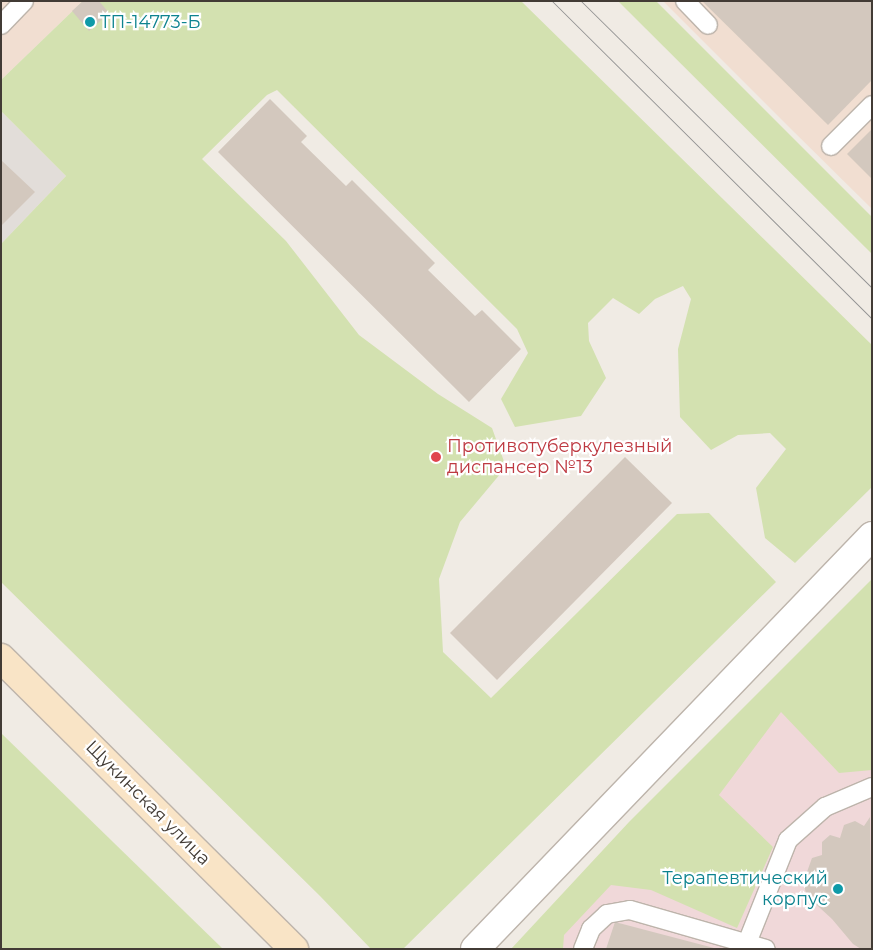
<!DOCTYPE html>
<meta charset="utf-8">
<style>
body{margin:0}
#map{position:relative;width:873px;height:950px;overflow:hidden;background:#f0ebe4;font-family:Montserrat,sans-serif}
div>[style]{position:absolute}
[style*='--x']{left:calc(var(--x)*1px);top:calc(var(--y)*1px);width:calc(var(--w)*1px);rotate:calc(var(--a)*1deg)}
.commercial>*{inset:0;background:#f1ded1}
.industrial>*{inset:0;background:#e2ddd9}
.medical>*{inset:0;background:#f0d8d9}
.green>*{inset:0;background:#d3e1b0}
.building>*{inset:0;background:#d3c8be}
.roads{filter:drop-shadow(1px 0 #bdb4ab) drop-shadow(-1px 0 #bdb4ab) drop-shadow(0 1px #bdb4ab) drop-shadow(0 -1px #bdb4ab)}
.lane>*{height:18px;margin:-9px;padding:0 9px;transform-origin:9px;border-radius:9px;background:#fff}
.street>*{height:28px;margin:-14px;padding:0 14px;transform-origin:14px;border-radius:14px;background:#fff}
.secondary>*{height:28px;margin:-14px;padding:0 14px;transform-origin:14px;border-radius:14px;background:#f9e4c6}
.tram>*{height:1px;margin:-0.5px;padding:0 0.5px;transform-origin:0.5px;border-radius:0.5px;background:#939393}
.dots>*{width:14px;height:14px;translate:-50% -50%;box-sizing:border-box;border:2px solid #fff;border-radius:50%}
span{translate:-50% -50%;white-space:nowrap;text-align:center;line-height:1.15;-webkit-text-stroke:4.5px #fff;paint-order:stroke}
.culture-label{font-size:18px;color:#0d838f}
.left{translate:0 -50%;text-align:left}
.right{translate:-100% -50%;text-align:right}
.health-label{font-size:18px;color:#be3a42}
.street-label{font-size:18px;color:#423b35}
.frame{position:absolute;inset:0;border:2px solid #423b35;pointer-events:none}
</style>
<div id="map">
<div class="commercial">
<div style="clip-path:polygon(1px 1px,83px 1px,1px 80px)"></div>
<div style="clip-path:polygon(663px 1px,872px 1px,872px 209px,787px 125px)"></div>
</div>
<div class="industrial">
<div style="clip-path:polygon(1px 111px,66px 176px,1px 244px)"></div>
</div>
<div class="medical">
<div style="clip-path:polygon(872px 598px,872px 949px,529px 949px)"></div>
</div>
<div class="green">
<div style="clip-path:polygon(83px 1px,521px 1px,872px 345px,872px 487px,795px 563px,765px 538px,756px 488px,786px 449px,770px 433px,738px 435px,711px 450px,680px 417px,678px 349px,691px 299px,683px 286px,655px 299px,639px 314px,613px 298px,588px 323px,589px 341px,606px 378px,581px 416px,515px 427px,501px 399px,528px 353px,517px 329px,277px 90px,267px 95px,202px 159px,286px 241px,359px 335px,438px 394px,492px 428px,506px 467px,460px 522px,439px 579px,443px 652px,491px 698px,677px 514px,709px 513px,776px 582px,403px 949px,371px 949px,320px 896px,1px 582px,1px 244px,66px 176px,1px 111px,1px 80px)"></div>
<div style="clip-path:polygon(618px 1px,656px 1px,872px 217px,872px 254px)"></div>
<div style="clip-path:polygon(872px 579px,872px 770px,839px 773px,781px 712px,719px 795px,773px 847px,737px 928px,651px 890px,611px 885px,564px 935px,563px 949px,511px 949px,629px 822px)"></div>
<div style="clip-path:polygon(1px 733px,223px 949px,1px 949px)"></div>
</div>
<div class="building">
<div style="clip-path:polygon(83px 1px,99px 1px,109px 13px,89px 31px,72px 11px)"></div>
<div style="clip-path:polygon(702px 1px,872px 1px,872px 80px,828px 125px)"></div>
<div style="clip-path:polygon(270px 99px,307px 136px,301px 142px,346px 186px,352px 180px,435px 263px,428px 270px,475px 316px,482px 310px,521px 349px,469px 402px,218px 152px)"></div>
<div style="clip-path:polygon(872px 129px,872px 179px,847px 154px)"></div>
<div style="clip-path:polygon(1px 160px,35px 192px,1px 226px)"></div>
<div style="clip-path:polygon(625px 457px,672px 503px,497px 680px,450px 633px)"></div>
<div style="clip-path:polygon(870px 817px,872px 949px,861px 949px,853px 944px,832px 919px,807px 896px,803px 883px,812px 858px,822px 855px,822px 842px,830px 835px,840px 838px,844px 825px,855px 821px,864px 826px)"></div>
<div style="clip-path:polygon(615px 922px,714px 948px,714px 949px,606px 949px)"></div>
</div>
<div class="roads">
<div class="lane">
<div style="--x:685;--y:1;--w:33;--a:46"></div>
<div style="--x:1;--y:25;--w:33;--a:-46"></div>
<div style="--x:831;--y:146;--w:58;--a:-45"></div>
<div style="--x:747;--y:943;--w:111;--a:-68.3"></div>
<div style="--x:788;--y:840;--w:50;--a:-41.7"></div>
<div style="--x:825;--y:807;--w:51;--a:-23.1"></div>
<div style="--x:583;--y:949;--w:22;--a:-68"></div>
<div style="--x:591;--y:929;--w:22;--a:-43"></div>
<div style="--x:607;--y:914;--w:23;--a:-10"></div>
<div style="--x:630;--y:910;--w:141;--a:16"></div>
</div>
<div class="street">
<div style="--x:475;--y:949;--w:573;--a:-46.13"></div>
</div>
<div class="secondary">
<div style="--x:1;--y:658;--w:413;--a:44.8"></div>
</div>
</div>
<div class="tram">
<div style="--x:552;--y:1;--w:451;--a:44.8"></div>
<div style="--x:581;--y:1;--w:409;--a:44.6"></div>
</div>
<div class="dots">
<div style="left:90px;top:22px;background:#0f9aa8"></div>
<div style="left:436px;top:457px;background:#e0444e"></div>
<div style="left:838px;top:889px;background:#0f9aa8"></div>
</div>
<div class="culture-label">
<span class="left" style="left:100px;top:22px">ТП-14773-Б</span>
<span class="right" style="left:828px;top:889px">Терапевтический<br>корпус</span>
</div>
<div class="health-label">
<span class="left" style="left:447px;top:457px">Противотуберкулезный<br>диспансер №13</span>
</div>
<div class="street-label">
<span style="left:148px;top:803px;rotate:45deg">Щукинская улица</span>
</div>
<div class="frame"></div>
</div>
